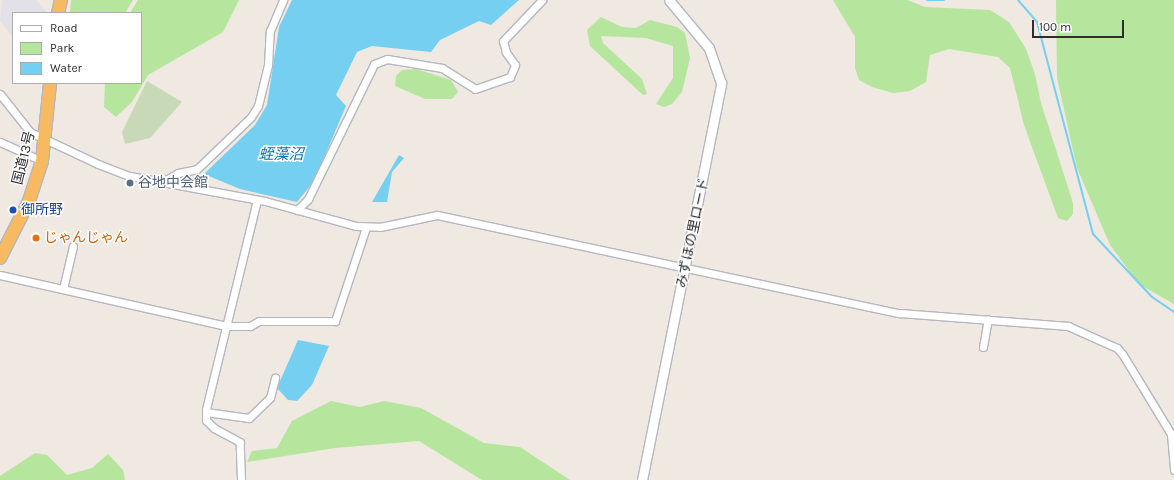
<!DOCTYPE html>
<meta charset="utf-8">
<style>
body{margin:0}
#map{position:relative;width:1174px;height:480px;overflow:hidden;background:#efe9e1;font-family:Karla,"Noto Sans JP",sans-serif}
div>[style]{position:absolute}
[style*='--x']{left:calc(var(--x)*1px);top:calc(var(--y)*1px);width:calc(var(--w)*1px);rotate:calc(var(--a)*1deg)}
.industrial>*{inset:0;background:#e3e1e8}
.green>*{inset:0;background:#b6e59e}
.cemetery>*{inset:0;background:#c8d9b8}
.water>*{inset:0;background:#75cff0}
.stream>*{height:2px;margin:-1px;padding:0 1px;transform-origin:1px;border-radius:1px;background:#75cff0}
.roads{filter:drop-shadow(1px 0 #b4b7c1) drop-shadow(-1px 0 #b4b7c1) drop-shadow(0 1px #b4b7c1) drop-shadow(0 -1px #b4b7c1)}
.minor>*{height:7px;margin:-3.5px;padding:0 3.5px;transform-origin:3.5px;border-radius:3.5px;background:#fff}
.tertiary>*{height:9px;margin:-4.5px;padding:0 4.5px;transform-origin:4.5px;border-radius:4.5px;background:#fff}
.trunk>*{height:12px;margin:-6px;padding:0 6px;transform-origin:6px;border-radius:6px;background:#f8ba60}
.dots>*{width:11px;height:11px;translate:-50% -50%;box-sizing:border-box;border:2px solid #fff;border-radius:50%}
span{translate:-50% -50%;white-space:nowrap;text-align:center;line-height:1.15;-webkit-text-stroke:3px #fff;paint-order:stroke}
.street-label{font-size:14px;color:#2e2e2e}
.service-label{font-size:14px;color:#4e5e75}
.left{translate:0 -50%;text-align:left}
.transit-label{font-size:14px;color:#164399}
.food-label{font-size:14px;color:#c56008}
.water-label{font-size:15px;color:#0d6fa3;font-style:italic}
.legend{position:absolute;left:12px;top:12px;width:130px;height:72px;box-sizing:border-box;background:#fff;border:1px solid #ababab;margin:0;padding:5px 7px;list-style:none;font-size:12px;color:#2e2e2e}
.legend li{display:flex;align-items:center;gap:8px;height:20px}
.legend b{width:20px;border:1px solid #ababab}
.scale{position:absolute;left:1032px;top:20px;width:92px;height:18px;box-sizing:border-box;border:2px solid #2e2e2e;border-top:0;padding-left:5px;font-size:12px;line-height:14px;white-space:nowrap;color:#2e2e2e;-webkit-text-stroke:3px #fff;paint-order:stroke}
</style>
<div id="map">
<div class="industrial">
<div style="clip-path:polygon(2px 0,36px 0,47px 13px,13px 13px,13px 37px,0 21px)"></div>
</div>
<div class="green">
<div style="clip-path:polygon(71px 0,133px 0,125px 13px,70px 13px)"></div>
<div style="clip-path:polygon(138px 0,239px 0,223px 32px,148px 75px,132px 102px,116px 117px,104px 107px,105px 83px,141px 83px,141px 13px,130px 13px)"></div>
<div style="clip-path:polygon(833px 0,907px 0,925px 7px,990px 10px,1009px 22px,1026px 49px,1035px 74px,1041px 103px,1073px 203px,1073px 214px,1067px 221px,1058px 218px,1024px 125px,1010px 68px,998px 57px,949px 49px,930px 55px,926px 82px,910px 91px,893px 93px,872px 87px,859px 80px,855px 68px,855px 37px)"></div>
<div style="clip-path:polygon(1056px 0,1174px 0,1174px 304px,1139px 284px,1110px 245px,1077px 168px,1057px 78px)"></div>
<div style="clip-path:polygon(601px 17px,622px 27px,636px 28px,650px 20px,677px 27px,685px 33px,690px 58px,682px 92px,672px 104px,664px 107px,656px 104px,673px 78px,673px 46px,646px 38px,601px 36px,603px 43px,642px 79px,647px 94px,643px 95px,590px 46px,587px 30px)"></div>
<div style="clip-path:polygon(416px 69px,451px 80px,458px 92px,452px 99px,425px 99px,395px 86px,396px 76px,402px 70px)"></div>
<div style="clip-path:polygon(331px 401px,360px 407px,384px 401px,421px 408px,484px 443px,520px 447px,570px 480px,482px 480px,419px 441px,335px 448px,247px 462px,252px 451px,277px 448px,292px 421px)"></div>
<div style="clip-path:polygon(35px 453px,47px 455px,67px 475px,92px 468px,108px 454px,123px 470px,125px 480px,0 480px,0 476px)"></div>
</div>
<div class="cemetery">
<div style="clip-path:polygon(147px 81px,182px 102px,150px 138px,125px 144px,122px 132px)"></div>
</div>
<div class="water">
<div style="clip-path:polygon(292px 0,519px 0,491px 25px,479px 21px,440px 40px,431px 52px,372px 46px,357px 52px,336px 95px,346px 106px,314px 181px,297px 202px,240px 189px,204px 174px,255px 125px,267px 105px,279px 27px)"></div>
<div style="clip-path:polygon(399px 155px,404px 158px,392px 172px,387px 202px,372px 202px)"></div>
<div style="clip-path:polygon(298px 340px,329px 346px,312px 385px,297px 401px,288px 400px,277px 388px)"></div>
</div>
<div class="stream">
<div style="--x:927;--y:0;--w:17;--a:0"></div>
<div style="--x:1018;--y:0;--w:29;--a:49"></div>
<div style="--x:1037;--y:22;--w:219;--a:75.2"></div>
<div style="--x:1093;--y:234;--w:86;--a:46.9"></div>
<div style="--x:1152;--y:297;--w:27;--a:34"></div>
</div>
<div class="roads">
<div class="minor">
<div style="--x:0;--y:94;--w:48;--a:51.7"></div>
<div style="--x:30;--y:132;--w:75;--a:25.2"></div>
<div style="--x:98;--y:164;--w:34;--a:21"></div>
<div style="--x:130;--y:176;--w:137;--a:10.5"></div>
<div style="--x:265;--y:201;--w:94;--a:15.4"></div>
<div style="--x:356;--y:226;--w:24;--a:2"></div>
<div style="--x:380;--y:227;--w:58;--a:-11.9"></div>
<div style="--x:437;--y:215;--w:473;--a:12"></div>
<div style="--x:900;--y:313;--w:169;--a:4.4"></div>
<div style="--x:1068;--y:326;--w:54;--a:24.2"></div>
<div style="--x:1117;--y:348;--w:9;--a:49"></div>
<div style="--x:1123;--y:355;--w:92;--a:58.7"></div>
<div style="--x:1171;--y:434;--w:36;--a:85"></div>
<div style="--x:0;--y:142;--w:46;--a:24.3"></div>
<div style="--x:162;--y:182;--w:18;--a:-29"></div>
<div style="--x:178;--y:173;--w:19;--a:-12"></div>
<div style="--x:197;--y:169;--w:75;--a:-43.9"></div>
<div style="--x:251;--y:117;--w:13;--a:-58"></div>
<div style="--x:258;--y:106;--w:42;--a:-76.3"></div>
<div style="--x:268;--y:65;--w:34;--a:-87"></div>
<div style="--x:270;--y:31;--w:34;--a:-67"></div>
<div style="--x:297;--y:210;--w:16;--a:-45"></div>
<div style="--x:308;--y:199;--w:150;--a:-63.9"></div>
<div style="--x:374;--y:64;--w:14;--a:-21"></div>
<div style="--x:387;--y:59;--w:56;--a:9.3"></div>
<div style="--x:442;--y:68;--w:39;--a:32"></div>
<div style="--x:475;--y:89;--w:37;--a:-19"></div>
<div style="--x:510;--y:77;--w:13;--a:-67"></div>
<div style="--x:515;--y:65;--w:16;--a:-125"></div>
<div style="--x:506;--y:52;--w:11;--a:-105"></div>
<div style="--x:503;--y:41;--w:57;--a:-46.4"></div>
<div style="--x:0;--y:275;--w:232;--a:12.7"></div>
<div style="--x:226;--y:326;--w:24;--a:0"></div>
<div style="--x:250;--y:326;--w:10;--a:-29"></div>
<div style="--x:259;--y:321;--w:76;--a:0"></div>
<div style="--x:335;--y:321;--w:99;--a:-71.7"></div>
<div style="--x:63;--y:289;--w:44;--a:-76.9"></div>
<div style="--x:983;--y:347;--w:28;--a:-80"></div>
<div style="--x:206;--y:412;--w:43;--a:7.9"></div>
<div style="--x:249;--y:418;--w:29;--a:-44"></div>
<div style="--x:270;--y:398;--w:21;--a:-76"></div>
<div style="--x:241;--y:480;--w:38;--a:-92"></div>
<div style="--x:240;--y:442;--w:30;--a:-152"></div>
<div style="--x:214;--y:428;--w:11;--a:-135"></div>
<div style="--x:206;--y:420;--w:11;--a:-90"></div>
<div style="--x:206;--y:409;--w:215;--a:-76.3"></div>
</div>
<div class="tertiary">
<div style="--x:642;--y:480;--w:405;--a:-78.7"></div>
<div style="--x:721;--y:83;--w:37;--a:-109"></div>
<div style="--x:709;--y:48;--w:62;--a:-129.8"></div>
</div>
<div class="trunk">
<div style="--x:58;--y:13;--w:13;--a:-77"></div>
<div style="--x:0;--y:258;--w:64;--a:-63"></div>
<div style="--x:29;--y:201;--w:42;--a:-72"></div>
<div style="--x:42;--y:161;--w:78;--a:-84.1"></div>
</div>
</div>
<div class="dots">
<div style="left:130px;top:183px;background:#5c6f8a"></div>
<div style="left:13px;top:210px;background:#1a4fb4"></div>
<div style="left:36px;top:238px;background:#e8710a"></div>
</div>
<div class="street-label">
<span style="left:24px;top:158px;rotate:-76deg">国道13号</span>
<span style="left:693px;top:233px;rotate:-78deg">みずほの里ロード</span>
</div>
<div class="service-label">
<span class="left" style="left:138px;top:183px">谷地中会館</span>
</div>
<div class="transit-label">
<span class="left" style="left:21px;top:210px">御所野</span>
</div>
<div class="food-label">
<span class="left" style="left:44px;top:238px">じゃんじゃん</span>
</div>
<div class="water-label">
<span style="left:281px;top:155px">蛭藻沼</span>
</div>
<ul class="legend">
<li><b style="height:5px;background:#fff"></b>Road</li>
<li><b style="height:11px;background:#b6e59e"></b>Park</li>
<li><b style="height:11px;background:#75cff0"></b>Water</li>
</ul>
<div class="scale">100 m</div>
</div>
